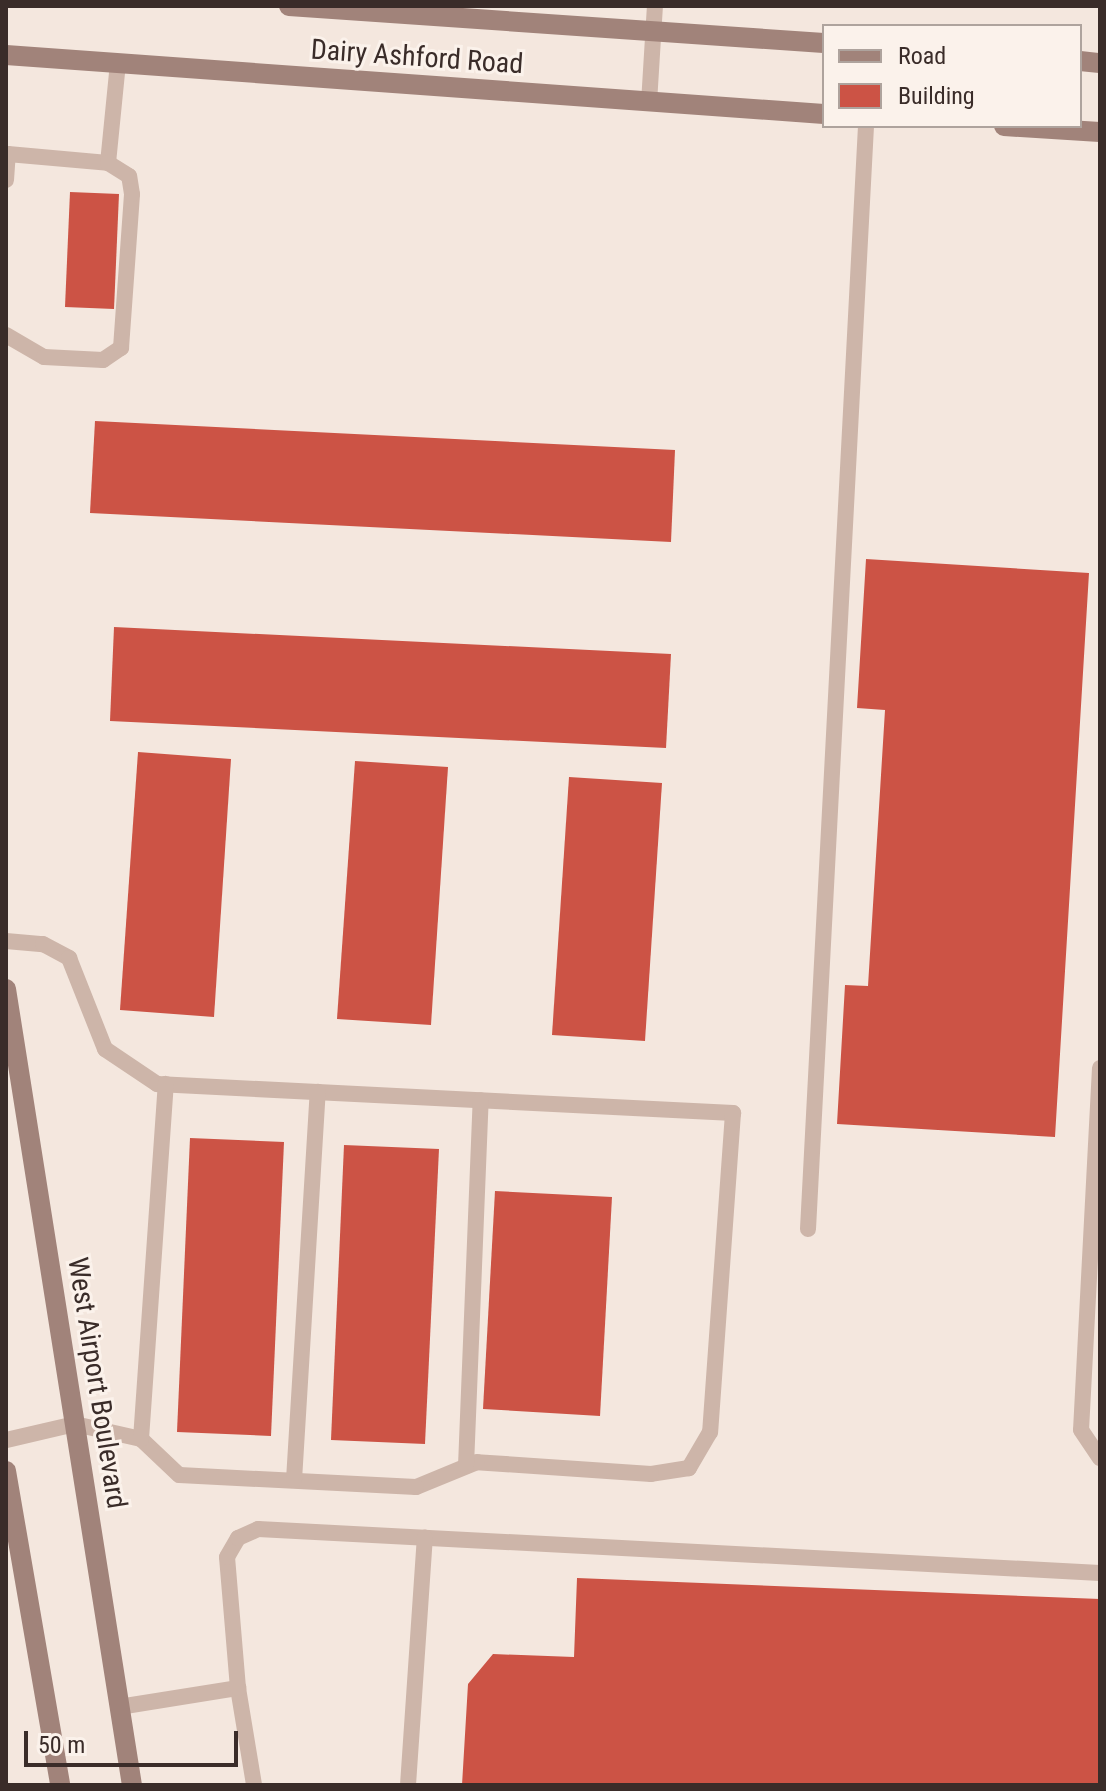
<!DOCTYPE html>
<style>
body{margin:0}
#map{position:relative;width:1106px;height:1791px;overflow:hidden;background:#f4e7de;font-family:"Roboto Condensed",sans-serif}
div>[style]{position:absolute}
[style*='--x']{left:calc(var(--x)*1px);top:calc(var(--y)*1px);width:calc(var(--w)*1px);rotate:calc(var(--a)*1deg)}
.building>*{inset:0;background:#cc5345}
.service>*{height:16px;margin:-8px;padding:0 8px;transform-origin:8px;border-radius:8px;background:#cdb5a9}
.secondary>*{height:20px;margin:-10px;padding:0 10px;transform-origin:10px;border-radius:10px;background:#a1837a}
span{translate:-50% -50%;white-space:nowrap;text-align:center;line-height:1.15;-webkit-text-stroke:6px #fbf2eb;paint-order:stroke}
.street-label{font-size:28px;color:#3a2c29}
.frame{position:absolute;inset:0;border:8px solid #3a2c29;pointer-events:none}
.legend{position:absolute;left:822px;top:24px;width:260px;height:104px;box-sizing:border-box;background:#fbf2eb;border:2px solid #aea39d;margin:0;padding:10px 14px;list-style:none;font-size:24px;color:#3a2c29}
.legend li{display:flex;align-items:center;gap:16px;height:40px}
.legend b{width:40px;border:2px solid #aea39d}
.scale{position:absolute;left:24px;top:1731px;width:214px;height:36px;box-sizing:border-box;border:4px solid #3a2c29;border-top:0;padding-left:10px;font-size:24px;line-height:28px;white-space:nowrap;color:#3a2c29;-webkit-text-stroke:6px #fbf2eb;paint-order:stroke}
</style>
<div id="map">
<div class="building">
<div style="clip-path:polygon(70px 192px,119px 194px,114px 309px,65px 307px)"></div>
<div style="clip-path:polygon(95px 421px,675px 450px,671px 542px,90px 513px)"></div>
<div style="clip-path:polygon(866px 559px,1089px 573px,1055px 1137px,837px 1124px,845px 985px,868px 986px,885px 710px,857px 708px)"></div>
<div style="clip-path:polygon(114px 627px,671px 654px,666px 748px,110px 721px)"></div>
<div style="clip-path:polygon(138px 752px,231px 759px,214px 1017px,120px 1010px)"></div>
<div style="clip-path:polygon(355px 761px,448px 767px,431px 1025px,337px 1019px)"></div>
<div style="clip-path:polygon(569px 777px,662px 783px,645px 1041px,552px 1035px)"></div>
<div style="clip-path:polygon(190px 1138px,284px 1142px,271px 1436px,177px 1432px)"></div>
<div style="clip-path:polygon(344px 1145px,439px 1149px,425px 1444px,331px 1440px)"></div>
<div style="clip-path:polygon(495px 1191px,612px 1197px,600px 1416px,483px 1409px)"></div>
<div style="clip-path:polygon(577px 1578px,1100px 1599px,1100px 1785px,462px 1785px,468px 1684px,493px 1654px,574px 1657px)"></div>
</div>
<div class="service">
<div style="--x:649;--y:103;--w:97;--a:-86.5"></div>
<div style="--x:6;--y:180;--w:26;--a:-86"></div>
<div style="--x:8;--y:154;--w:100;--a:5.1"></div>
<div style="--x:108;--y:163;--w:101;--a:-84.3"></div>
<div style="--x:6;--y:335;--w:44;--a:30.1"></div>
<div style="--x:44;--y:357;--w:59;--a:2.9"></div>
<div style="--x:103;--y:360;--w:22;--a:-34"></div>
<div style="--x:121;--y:348;--w:154;--a:-85.9"></div>
<div style="--x:132;--y:194;--w:18;--a:-99"></div>
<div style="--x:129;--y:176;--w:25;--a:-148"></div>
<div style="--x:6;--y:941;--w:37;--a:5"></div>
<div style="--x:43;--y:944;--w:30;--a:28"></div>
<div style="--x:69;--y:958;--w:98;--a:68.4"></div>
<div style="--x:105;--y:1049;--w:63;--a:33.9"></div>
<div style="--x:157;--y:1084;--w:577;--a:2.88"></div>
<div style="--x:733;--y:1113;--w:320;--a:94.1"></div>
<div style="--x:710;--y:1432;--w:42;--a:120.3"></div>
<div style="--x:689;--y:1468;--w:38;--a:171"></div>
<div style="--x:651;--y:1474;--w:174;--a:-176.1"></div>
<div style="--x:477;--y:1462;--w:66;--a:157.7"></div>
<div style="--x:416;--y:1487;--w:237;--a:-177.1"></div>
<div style="--x:179;--y:1475;--w:52;--a:-136.5"></div>
<div style="--x:141;--y:1439;--w:68;--a:-167.2"></div>
<div style="--x:75;--y:1424;--w:71;--a:166.9"></div>
<div style="--x:1100;--y:1068;--w:362;--a:93"></div>
<div style="--x:1081;--y:1430;--w:34;--a:56"></div>
<div style="--x:808;--y:1229;--w:1105;--a:-86.99"></div>
<div style="--x:141;--y:1439;--w:356;--a:-86"></div>
<div style="--x:466;--y:1466;--w:366;--a:-87.7"></div>
<div style="--x:294;--y:1480;--w:389;--a:-86.5"></div>
<div style="--x:238;--y:1688;--w:98;--a:80.6"></div>
<div style="--x:119;--y:1707;--w:121;--a:-9.1"></div>
<div style="--x:238;--y:1688;--w:131;--a:-94.8"></div>
<div style="--x:227;--y:1557;--w:22;--a:-60"></div>
<div style="--x:238;--y:1538;--w:22;--a:-24"></div>
<div style="--x:258;--y:1529;--w:843;--a:2.99"></div>
<div style="--x:408;--y:1785;--w:248;--a:-86.1"></div>
</div>
<div class="secondary">
<div style="--x:289;--y:6;--w:536;--a:3.96"></div>
<div style="--x:6;--y:55;--w:820;--a:4.13"></div>
<div style="--x:1080;--y:61;--w:20;--a:6"></div>
<div style="--x:1004;--y:126;--w:96;--a:3.6"></div>
<div style="--x:6;--y:989;--w:806;--a:81.01"></div>
<div style="--x:6;--y:1471;--w:319;--a:80.2"></div>
</div>
<div class="street-label">
<span style="left:417px;top:57px;rotate:4deg">Dairy Ashford Road</span>
<span style="left:97px;top:1383px;rotate:81deg">West Airport Boulevard</span>
</div>
<div class="frame"></div>
<ul class="legend">
<li><b style="height:10px;background:#a1837a"></b>Road</li>
<li><b style="height:22px;background:#cc5345"></b>Building</li>
</ul>
<div class="scale">50 m</div>
</div>
